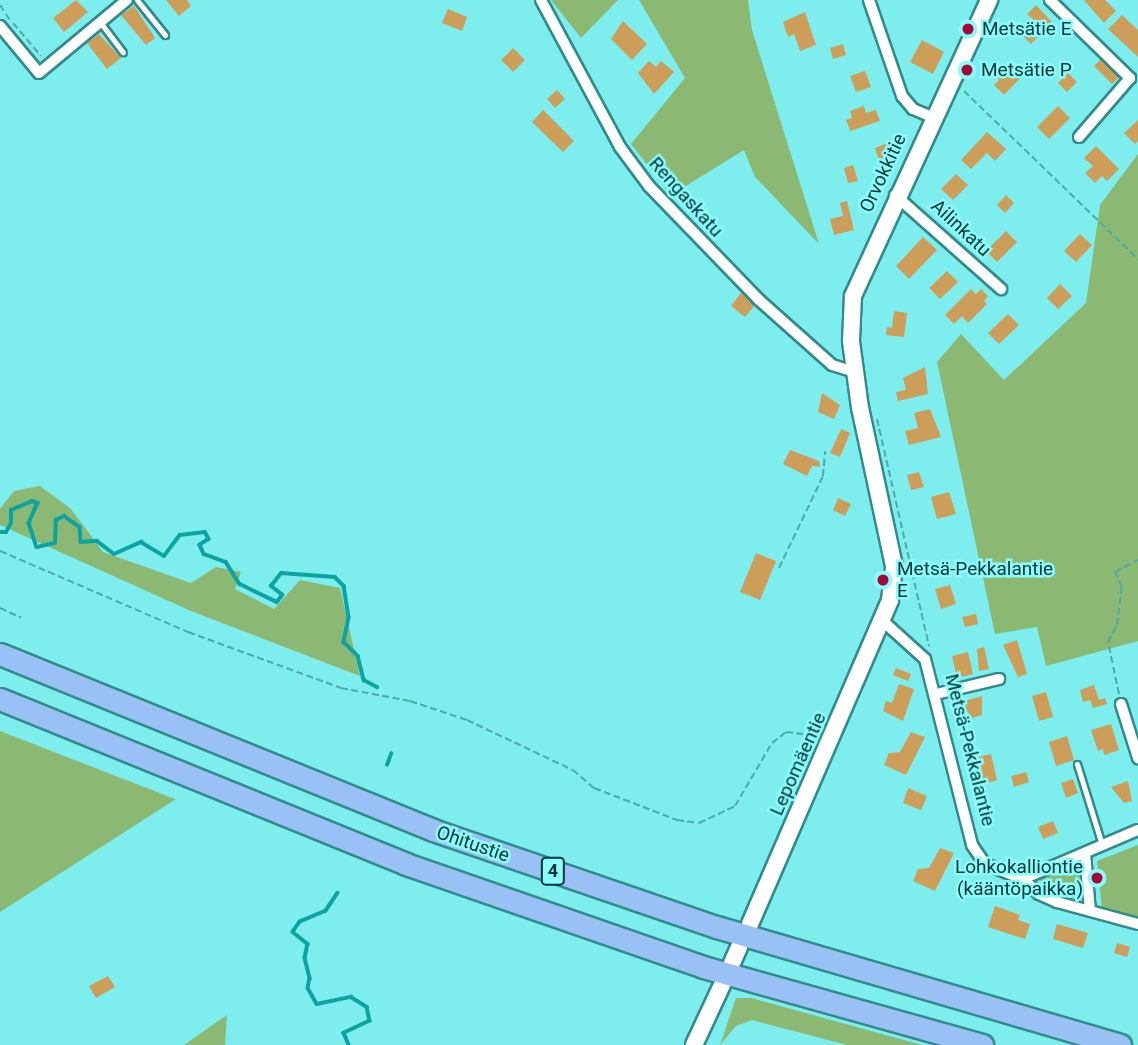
<!DOCTYPE html>
<meta charset="utf-8">
<style>
body{margin:0}
#map{position:relative;width:1138px;height:1045px;overflow:hidden;background:#7deeed;font-family:Roboto,sans-serif}
div>[style]{position:absolute}
[style*='--x']{left:calc(var(--x)*1px);top:calc(var(--y)*1px);width:calc(var(--w)*1px);rotate:calc(var(--a)*1deg)}
.green>*{inset:0;background:#8bb873}
.stream>*{height:3.5px;margin:-1.75px;padding:0 1.75px;transform-origin:1.75px;border-radius:1.75px;background:#0ca3a3}
.building>*{inset:0;background:#cd9e59}
.path>*{height:2px;margin-top:-1px;transform-origin:0;background:repeating-linear-gradient(90deg,#4ea9a8 0 7px,transparent 0 10.5px)}
.roads{filter:drop-shadow(2px 0 #328b8b) drop-shadow(-2px 0 #328b8b) drop-shadow(0 2px #328b8b) drop-shadow(0 -2px #328b8b)}
.lane>*{height:5px;margin:-2.5px;padding:0 2.5px;transform-origin:2.5px;border-radius:2.5px;background:#fff}
.street>*{height:10px;margin:-5px;padding:0 5px;transform-origin:5px;border-radius:5px;background:#fff}
.secondary>*{height:16px;margin:-8px;padding:0 8px;transform-origin:8px;border-radius:8px;background:#fff}
.highway>*{height:21px;margin:-10.5px;padding:0 10.5px;transform-origin:10.5px;border-radius:10.5px;background:#99c1f6}
.dots>*{width:19px;height:19px;translate:-50% -50%;box-sizing:border-box;border:4px solid #8bfbfb;border-radius:50%}
span{translate:-50% -50%;white-space:nowrap;text-align:center;line-height:1.15;-webkit-text-stroke:5px #8bfbfb;paint-order:stroke}
.shield-label span{padding:2px 5px;background:#8bfbfb;border:2px solid;border-radius:5px;-webkit-text-stroke-width:0}
.shield-label{font-size:18px;color:#003636;font-weight:700}
.poi-label{font-size:19px;color:#003636}
.left{translate:0 -50%;text-align:left}
.right{translate:-100% -50%;text-align:right}
.street-label{font-size:19px;color:#003636}
</style>
<div id="map">
<div class="green">
<div style="clip-path:polygon(551px 0,618px 0,581px 38px)"></div>
<div style="clip-path:polygon(639px 0,748px 0,752px 30px,819px 244px,755px 177px,744px 150px,671px 195px,631px 144px,685px 78px)"></div>
<div style="clip-path:polygon(1138px 154px,1138px 641px,1046px 666px,1037px 627px,995px 634px,937px 362px,961px 334px,1004px 380px,1086px 303px,1100px 205px)"></div>
<div style="clip-path:polygon(40px 486px,71px 509px,103px 552px,191px 583px,216px 567px,241px 572px,235px 589px,274px 609px,300px 580px,340px 588px,360px 676px,191px 611px,0 525px,0 509px,14px 491px)"></div>
<div style="clip-path:polygon(0 731px,175px 799px,176px 799px,0 912px)"></div>
<div style="clip-path:polygon(1138px 845px,1138px 918px,1102px 909px,1097px 861px)"></div>
<div style="clip-path:polygon(1075px 867px,1082px 872px,1083px 894px,1079px 900px,1043px 890px,1040px 879px)"></div>
<div style="clip-path:polygon(736px 998px,751px 998px,922px 1045px,847px 1045px,752px 1020px,736px 1026px,720px 1045px)"></div>
<div style="clip-path:polygon(227px 1015px,225px 1045px,184px 1045px)"></div>
</div>
<div class="stream">
<div style="--x:0;--y:532;--w:6;--a:0"></div>
<div style="--x:6;--y:532;--w:10;--a:-61"></div>
<div style="--x:11;--y:523;--w:13;--a:-90"></div>
<div style="--x:11;--y:510;--w:23;--a:-23"></div>
<div style="--x:32;--y:501;--w:6;--a:18"></div>
<div style="--x:38;--y:503;--w:22;--a:114"></div>
<div style="--x:29;--y:523;--w:25;--a:72"></div>
<div style="--x:37;--y:547;--w:18;--a:-13"></div>
<div style="--x:55;--y:543;--w:23;--a:-88"></div>
<div style="--x:56;--y:520;--w:9;--a:-27"></div>
<div style="--x:64;--y:516;--w:19;--a:35"></div>
<div style="--x:80;--y:527;--w:15;--a:86"></div>
<div style="--x:81;--y:542;--w:16;--a:-4"></div>
<div style="--x:97;--y:541;--w:21;--a:37"></div>
<div style="--x:114;--y:554;--w:30;--a:-24"></div>
<div style="--x:141;--y:542;--w:27;--a:31"></div>
<div style="--x:164;--y:556;--w:26;--a:-53"></div>
<div style="--x:180;--y:535;--w:25;--a:-7"></div>
<div style="--x:205;--y:532;--w:8;--a:60"></div>
<div style="--x:209;--y:539;--w:11;--a:146"></div>
<div style="--x:200;--y:545;--w:10;--a:66"></div>
<div style="--x:204;--y:554;--w:23;--a:20"></div>
<div style="--x:226;--y:562;--w:26;--a:58"></div>
<div style="--x:240;--y:584;--w:41;--a:25.9"></div>
<div style="--x:277;--y:602;--w:9;--a:-54"></div>
<div style="--x:282;--y:595;--w:14;--a:-141"></div>
<div style="--x:271;--y:586;--w:16;--a:-52"></div>
<div style="--x:281;--y:573;--w:54;--a:4.2"></div>
<div style="--x:335;--y:577;--w:13;--a:45"></div>
<div style="--x:344;--y:586;--w:32;--a:81"></div>
<div style="--x:349;--y:618;--w:25;--a:102"></div>
<div style="--x:344;--y:642;--w:20;--a:45"></div>
<div style="--x:358;--y:656;--w:25;--a:76"></div>
<div style="--x:364;--y:680;--w:15;--a:28"></div>
<div style="--x:387;--y:765;--w:12;--a:-70"></div>
<div style="--x:338;--y:893;--w:22;--a:124"></div>
<div style="--x:326;--y:911;--w:28;--a:157"></div>
<div style="--x:300;--y:922;--w:12;--a:125"></div>
<div style="--x:293;--y:932;--w:19;--a:39"></div>
<div style="--x:308;--y:944;--w:14;--a:102"></div>
<div style="--x:305;--y:958;--w:21;--a:76"></div>
<div style="--x:310;--y:978;--w:10;--a:101"></div>
<div style="--x:308;--y:988;--w:18;--a:61"></div>
<div style="--x:317;--y:1004;--w:35;--a:-12"></div>
<div style="--x:351;--y:997;--w:19;--a:32"></div>
<div style="--x:367;--y:1007;--w:14;--a:78"></div>
<div style="--x:370;--y:1021;--w:29;--a:155"></div>
<div style="--x:344;--y:1033;--w:13;--a:67"></div>
</div>
<div class="building">
<div style="clip-path:polygon(76px 0,88px 12px,64px 32px,53px 18px)"></div>
<div style="clip-path:polygon(166px 0,187px 0,191px 6px,179px 16px)"></div>
<div style="clip-path:polygon(1084px 0,1105px 0,1116px 11px,1104px 23px)"></div>
<div style="clip-path:polygon(1036px 5px,1052px 22px,1031px 44px,1020px 33px,1033px 19px,1027px 14px)"></div>
<div style="clip-path:polygon(134px 6px,155px 38px,146px 45px,121px 15px)"></div>
<div style="clip-path:polygon(448px 9px,467px 17px,462px 31px,442px 23px)"></div>
<div style="clip-path:polygon(805px 12px,816px 45px,800px 51px,794px 34px,788px 37px,783px 22px)"></div>
<div style="clip-path:polygon(1122px 15px,1138px 30px,1138px 57px,1108px 29px)"></div>
<div style="clip-path:polygon(623px 21px,647px 44px,632px 60px,611px 39px)"></div>
<div style="clip-path:polygon(99px 34px,121px 58px,107px 69px,87px 43px)"></div>
<div style="clip-path:polygon(922px 40px,944px 52px,933px 74px,910px 62px)"></div>
<div style="clip-path:polygon(843px 44px,846px 55px,833px 59px,830px 48px)"></div>
<div style="clip-path:polygon(513px 48px,525px 60px,513px 72px,501px 60px)"></div>
<div style="clip-path:polygon(1102px 58px,1120px 76px,1112px 84px,1094px 66px)"></div>
<div style="clip-path:polygon(649px 61px,656px 67px,661px 61px,674px 72px,654px 94px,638px 73px)"></div>
<div style="clip-path:polygon(1004px 64px,1009px 69px,1014px 64px,1024px 74px,1004px 95px,994px 85px,999px 80px,994px 75px)"></div>
<div style="clip-path:polygon(865px 71px,871px 87px,856px 92px,850px 76px)"></div>
<div style="clip-path:polygon(1068px 73px,1077px 82px,1067px 92px,1058px 83px)"></div>
<div style="clip-path:polygon(557px 90px,565px 99px,555px 108px,547px 99px)"></div>
<div style="clip-path:polygon(864px 106px,866px 113px,876px 110px,880px 121px,850px 131px,846px 120px,852px 118px,850px 111px)"></div>
<div style="clip-path:polygon(1058px 106px,1070px 118px,1049px 139px,1037px 127px)"></div>
<div style="clip-path:polygon(543px 110px,574px 141px,563px 152px,532px 122px)"></div>
<div style="clip-path:polygon(1138px 120px,1138px 141px,1135px 144px,1124px 133px)"></div>
<div style="clip-path:polygon(987px 132px,1006px 149px,995px 161px,987px 153px,971px 169px,961px 160px)"></div>
<div style="clip-path:polygon(890px 142px,896px 159px,880px 164px,875px 148px)"></div>
<div style="clip-path:polygon(1096px 146px,1119px 169px,1107px 181px,1102px 176px,1095px 183px,1085px 173px,1093px 166px,1084px 158px)"></div>
<div style="clip-path:polygon(853px 165px,858px 181px,848px 183px,844px 168px)"></div>
<div style="clip-path:polygon(956px 174px,968px 185px,953px 200px,941px 189px)"></div>
<div style="clip-path:polygon(1006px 195px,1014px 203px,1005px 213px,997px 205px)"></div>
<div style="clip-path:polygon(847px 201px,854px 230px,834px 235px,830px 219px,843px 216px,840px 203px)"></div>
<div style="clip-path:polygon(1006px 231px,1017px 242px,997px 262px,986px 251px)"></div>
<div style="clip-path:polygon(1080px 234px,1092px 245px,1076px 262px,1064px 251px)"></div>
<div style="clip-path:polygon(923px 237px,937px 250px,909px 279px,896px 266px)"></div>
<div style="clip-path:polygon(947px 271px,958px 282px,940px 299px,929px 288px)"></div>
<div style="clip-path:polygon(1060px 284px,1072px 296px,1058px 309px,1047px 298px)"></div>
<div style="clip-path:polygon(971px 289px,976px 294px,981px 289px,988px 296px,984px 301px,987px 304px,968px 323px,962px 316px,954px 324px,945px 315px)"></div>
<div style="clip-path:polygon(741px 293px,755px 305px,745px 317px,731px 306px)"></div>
<div style="clip-path:polygon(894px 311px,907px 313px,904px 337px,886px 335px,887px 327px,892px 328px)"></div>
<div style="clip-path:polygon(1008px 314px,1019px 325px,999px 344px,988px 333px)"></div>
<div style="clip-path:polygon(925px 367px,928px 394px,898px 401px,896px 392px,906px 390px,903px 378px)"></div>
<div style="clip-path:polygon(822px 393px,840px 405px,834px 419px,818px 412px)"></div>
<div style="clip-path:polygon(930px 409px,941px 437px,909px 445px,905px 431px,918px 428px,914px 413px)"></div>
<div style="clip-path:polygon(841px 429px,850px 433px,840px 457px,830px 453px)"></div>
<div style="clip-path:polygon(790px 450px,819px 461px,820px 467px,812px 466px,807px 476px,783px 464px)"></div>
<div style="clip-path:polygon(919px 472px,924px 487px,911px 490px,907px 475px)"></div>
<div style="clip-path:polygon(949px 492px,956px 514px,937px 519px,931px 497px)"></div>
<div style="clip-path:polygon(838px 498px,851px 504px,845px 516px,833px 510px)"></div>
<div style="clip-path:polygon(756px 553px,776px 561px,760px 600px,740px 592px)"></div>
<div style="clip-path:polygon(950px 585px,956px 604px,941px 609px,935px 589px)"></div>
<div style="clip-path:polygon(976px 614px,978px 624px,965px 627px,962px 617px)"></div>
<div style="clip-path:polygon(1017px 640px,1027px 674px,1018px 677px,1003px 645px)"></div>
<div style="clip-path:polygon(984px 647px,989px 669px,979px 671px,977px 649px)"></div>
<div style="clip-path:polygon(968px 652px,973px 674px,957px 678px,952px 656px)"></div>
<div style="clip-path:polygon(896px 668px,911px 674px,908px 681px,893px 675px)"></div>
<div style="clip-path:polygon(899px 684px,914px 689px,903px 721px,883px 711px,886px 701px,892px 703px)"></div>
<div style="clip-path:polygon(1094px 685px,1099px 700px,1105px 698px,1107px 704px,1093px 708px,1090px 700px,1083px 702px,1080px 690px)"></div>
<div style="clip-path:polygon(1046px 692px,1053px 717px,1039px 721px,1032px 696px)"></div>
<div style="clip-path:polygon(982px 696px,982px 715px,972px 718px,961px 702px)"></div>
<div style="clip-path:polygon(1111px 724px,1119px 750px,1104px 755px,1103px 749px,1098px 751px,1091px 730px)"></div>
<div style="clip-path:polygon(911px 732px,925px 737px,906px 775px,884px 765px,889px 753px,900px 752px)"></div>
<div style="clip-path:polygon(1067px 736px,1074px 760px,1056px 766px,1049px 742px)"></div>
<div style="clip-path:polygon(991px 754px,997px 780px,981px 785px,974px 758px)"></div>
<div style="clip-path:polygon(1026px 772px,1029px 782px,1014px 787px,1011px 776px)"></div>
<div style="clip-path:polygon(1073px 779px,1078px 793px,1066px 798px,1061px 783px)"></div>
<div style="clip-path:polygon(1128px 781px,1132px 801px,1124px 803px,1111px 787px)"></div>
<div style="clip-path:polygon(908px 788px,927px 796px,921px 810px,903px 803px)"></div>
<div style="clip-path:polygon(1053px 821px,1058px 833px,1043px 839px,1038px 827px)"></div>
<div style="clip-path:polygon(940px 848px,954px 853px,935px 891px,913px 881px,918px 869px,929px 868px)"></div>
<div style="clip-path:polygon(995px 906px,1020px 915px,1018px 920px,1030px 924px,1025px 939px,988px 927px)"></div>
<div style="clip-path:polygon(1057px 924px,1088px 933px,1083px 948px,1053px 939px)"></div>
<div style="clip-path:polygon(1117px 943px,1130px 947px,1127px 957px,1114px 953px)"></div>
<div style="clip-path:polygon(108px 976px,115px 987px,96px 998px,89px 986px)"></div>
</div>
<div class="path">
<div style="--x:0;--y:5;--w:17;--a:57"></div>
<div style="--x:13;--y:23;--w:43;--a:49.7"></div>
<div style="--x:964;--y:91;--w:242;--a:44"></div>
<div style="--x:877;--y:419;--w:233;--a:77.1"></div>
<div style="--x:0;--y:551;--w:205;--a:23.3"></div>
<div style="--x:188;--y:632;--w:163;--a:20.1"></div>
<div style="--x:341;--y:688;--w:70;--a:10.7"></div>
<div style="--x:410;--y:701;--w:60;--a:18.4"></div>
<div style="--x:467;--y:720;--w:117;--a:25.3"></div>
<div style="--x:573;--y:770;--w:28;--a:41"></div>
<div style="--x:594;--y:788;--w:89;--a:21.1"></div>
<div style="--x:677;--y:820;--w:22;--a:8"></div>
<div style="--x:699;--y:823;--w:40;--a:-25"></div>
<div style="--x:735;--y:806;--w:73;--a:-59.6"></div>
<div style="--x:772;--y:743;--w:18;--a:-38"></div>
<div style="--x:786;--y:732;--w:31;--a:7"></div>
<div style="--x:779;--y:568;--w:102;--a:-64.4"></div>
<div style="--x:823;--y:476;--w:25;--a:-85"></div>
<div style="--x:0;--y:608;--w:23;--a:25"></div>
<div style="--x:1119;--y:694;--w:53;--a:-101.9"></div>
<div style="--x:1108;--y:642;--w:19;--a:-62"></div>
<div style="--x:1117;--y:625;--w:38;--a:-83"></div>
<div style="--x:1122;--y:587;--w:17;--a:-115"></div>
<div style="--x:1115;--y:572;--w:26;--a:-28"></div>
</div>
<div class="roads">
<div class="lane">
<div style="--x:137;--y:0;--w:45;--a:51.3"></div>
<div style="--x:100;--y:22;--w:38;--a:53"></div>
<div style="--x:1077;--y:764;--w:85;--a:72.8"></div>
</div>
<div class="street">
<div style="--x:541;--y:0;--w:167;--a:61.7"></div>
<div style="--x:620;--y:147;--w:49;--a:53.4"></div>
<div style="--x:649;--y:186;--w:157;--a:46"></div>
<div style="--x:758;--y:299;--w:99;--a:41.7"></div>
<div style="--x:832;--y:365;--w:24;--a:17"></div>
<div style="--x:869;--y:0;--w:102;--a:71"></div>
<div style="--x:902;--y:96;--w:17;--a:50"></div>
<div style="--x:913;--y:109;--w:21;--a:23"></div>
<div style="--x:1050;--y:0;--w:112;--a:44.3"></div>
<div style="--x:1130;--y:78;--w:78;--a:130.8"></div>
<div style="--x:0;--y:26;--w:61;--a:50.3"></div>
<div style="--x:39;--y:73;--w:114;--a:-39.7"></div>
<div style="--x:895;--y:195;--w:142;--a:41.6"></div>
<div style="--x:884;--y:622;--w:55;--a:42.1"></div>
<div style="--x:925;--y:659;--w:192;--a:75.8"></div>
<div style="--x:972;--y:845;--w:23;--a:56"></div>
<div style="--x:985;--y:864;--w:41;--a:21.5"></div>
<div style="--x:1023;--y:879;--w:22;--a:43"></div>
<div style="--x:1039;--y:894;--w:20;--a:24"></div>
<div style="--x:1057;--y:902;--w:84;--a:15.2"></div>
<div style="--x:936;--y:694;--w:65;--a:-13.4"></div>
<div style="--x:1121;--y:704;--w:57;--a:72.5"></div>
<div style="--x:1085;--y:853;--w:58;--a:85.1"></div>
<div style="--x:1023;--y:879;--w:125;--a:-23.1"></div>
</div>
<div class="secondary">
<div style="--x:750;--y:924;--w:353;--a:-66.6"></div>
<div style="--x:890;--y:600;--w:34;--a:-83"></div>
<div style="--x:894;--y:566;--w:162;--a:-102.1"></div>
<div style="--x:860;--y:408;--w:68;--a:-97.7"></div>
<div style="--x:851;--y:341;--w:45;--a:-87.5"></div>
<div style="--x:853;--y:296;--w:326;--a:-65.3"></div>
<div style="--x:732;--y:963;--w:17;--a:-66"></div>
<div style="--x:694;--y:1045;--w:66;--a:-65"></div>
</div>
<div class="highway">
<div style="--x:0;--y:654;--w:467;--a:22.1"></div>
<div style="--x:433;--y:830;--w:300;--a:18.9"></div>
<div style="--x:717;--y:927;--w:420;--a:16.3"></div>
<div style="--x:0;--y:699;--w:438;--a:22.1"></div>
<div style="--x:406;--y:864;--w:314;--a:19.1"></div>
<div style="--x:703;--y:967;--w:290;--a:15.6"></div>
</div>
</div>
<div class="dots">
<div style="left:968px;top:29px;background:#a40835"></div>
<div style="left:967px;top:70px;background:#a40835"></div>
<div style="left:883px;top:580px;background:#a40835"></div>
<div style="left:1097px;top:878px;background:#a40835"></div>
</div>
<div class="shield-label">
<span style="left:553px;top:871px">4</span>
</div>
<div class="poi-label">
<span class="left" style="left:982px;top:29px">Metsätie E</span>
<span class="left" style="left:981px;top:70px">Metsätie P</span>
<span class="left" style="left:897px;top:580px">Metsä-Pekkalantie<br>E</span>
<span class="right" style="left:1083px;top:878px">Lohkokalliontie<br>(kääntöpaikka)</span>
</div>
<div class="street-label">
<span style="left:883px;top:173px;rotate:-65deg">Orvokkitie</span>
<span style="left:686px;top:197px;rotate:48deg">Rengaskatu</span>
<span style="left:961px;top:228px;rotate:43deg">Ailinkatu</span>
<span style="left:970px;top:750px;rotate:76deg">Metsä-Pekkalantie</span>
<span style="left:798px;top:764px;rotate:-66deg">Lepomäentie</span>
<span style="left:473px;top:844px;rotate:19deg">Ohitustie</span>
</div>
</div>
